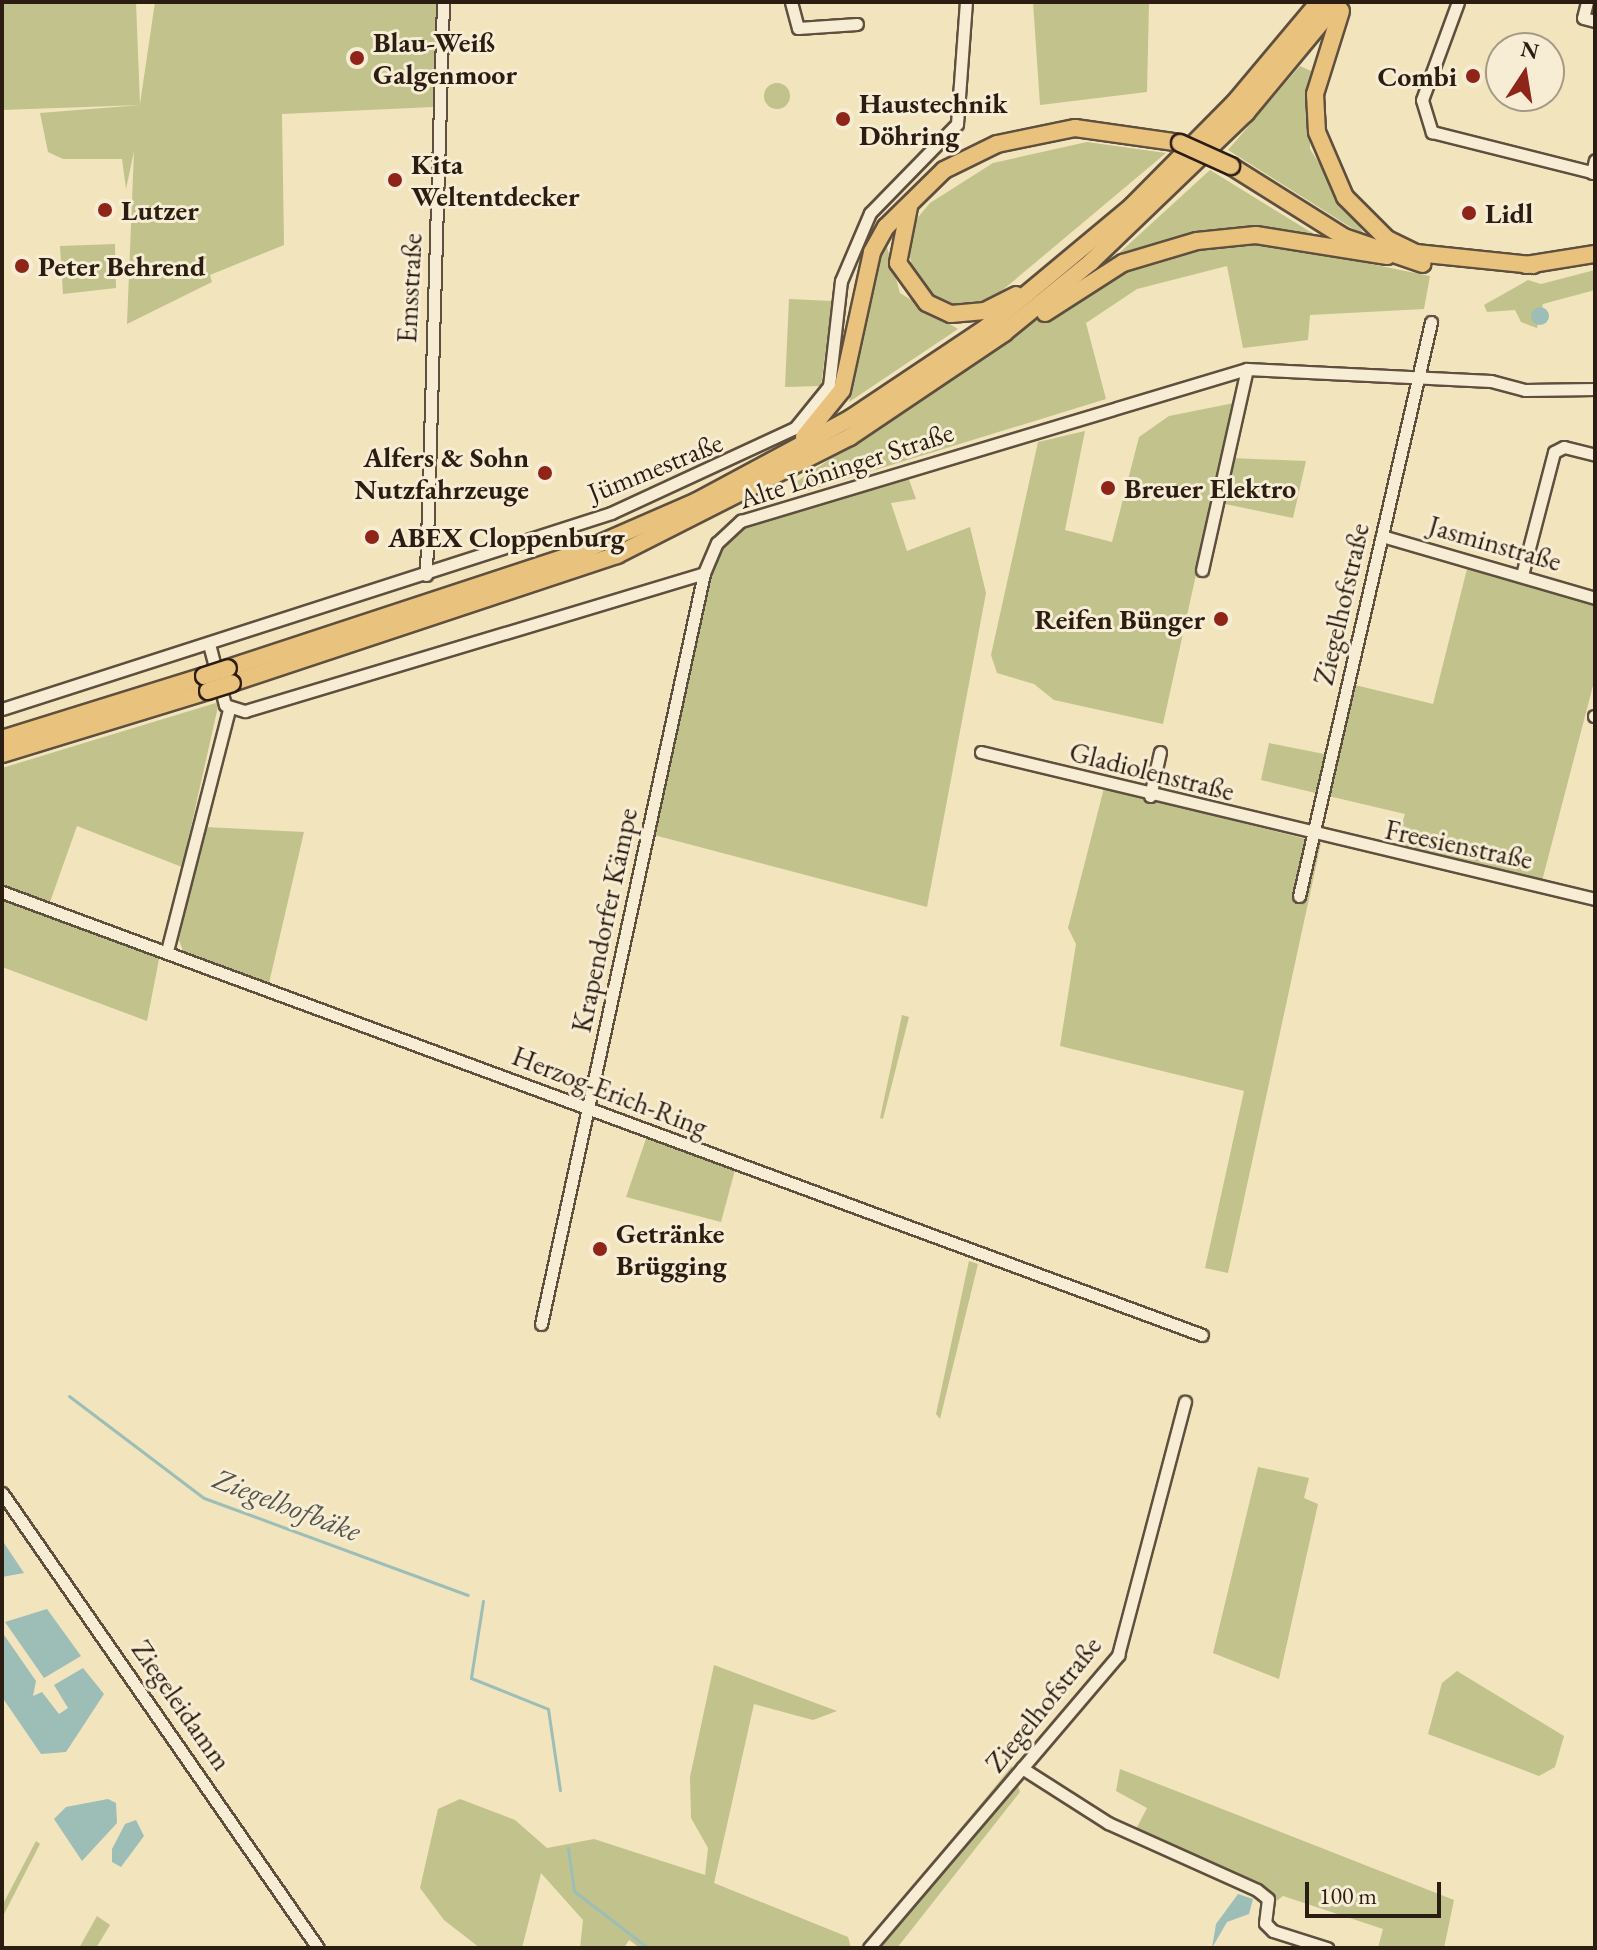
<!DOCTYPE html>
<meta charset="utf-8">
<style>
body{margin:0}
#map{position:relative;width:1597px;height:1950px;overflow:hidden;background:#f2e4bd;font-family:"EB Garamond",serif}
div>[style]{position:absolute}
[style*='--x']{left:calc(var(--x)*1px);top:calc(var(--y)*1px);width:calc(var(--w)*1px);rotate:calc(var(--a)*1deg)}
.green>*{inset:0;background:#c2c28c}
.round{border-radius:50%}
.water>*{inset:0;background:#9cbeb7}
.stream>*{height:3px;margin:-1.5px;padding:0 1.5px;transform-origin:1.5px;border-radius:1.5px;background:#9cbeb7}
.roads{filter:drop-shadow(2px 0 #5e4f3e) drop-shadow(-2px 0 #5e4f3e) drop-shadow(0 2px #5e4f3e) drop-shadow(0 -2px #5e4f3e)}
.minor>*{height:11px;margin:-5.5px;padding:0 5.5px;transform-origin:5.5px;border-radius:5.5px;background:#f7edd4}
.highway>*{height:16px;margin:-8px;padding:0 8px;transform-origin:8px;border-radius:8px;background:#e9c27e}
.bridges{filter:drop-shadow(2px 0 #2c1d13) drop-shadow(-2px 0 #2c1d13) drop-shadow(0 2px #2c1d13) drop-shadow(0 -2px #2c1d13)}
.highway-bridge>*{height:16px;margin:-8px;padding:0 8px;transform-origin:8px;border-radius:8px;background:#e9c27e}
.dots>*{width:22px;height:22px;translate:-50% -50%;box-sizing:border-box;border:4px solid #f7edd4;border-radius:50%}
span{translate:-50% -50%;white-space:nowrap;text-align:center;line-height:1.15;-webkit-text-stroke:6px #f7edd4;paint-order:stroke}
.poi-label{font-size:28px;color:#2c1d13;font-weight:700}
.left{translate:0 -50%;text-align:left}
.right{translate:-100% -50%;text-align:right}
.street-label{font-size:28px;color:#2c1d13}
.water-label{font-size:30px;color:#53554c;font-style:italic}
.frame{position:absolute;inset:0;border:4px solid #2c1d13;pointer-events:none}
.north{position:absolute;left:1485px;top:32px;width:80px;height:80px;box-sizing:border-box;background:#f7edd4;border:2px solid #a69a87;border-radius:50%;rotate:12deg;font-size:22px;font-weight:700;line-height:32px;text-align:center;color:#2c1d13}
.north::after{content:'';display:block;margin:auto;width:28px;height:36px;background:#8f2418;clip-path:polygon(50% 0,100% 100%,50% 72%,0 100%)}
.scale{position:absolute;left:1305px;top:1882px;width:136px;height:36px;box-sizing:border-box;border:4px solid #2c1d13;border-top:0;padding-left:10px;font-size:24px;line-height:28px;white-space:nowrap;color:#2c1d13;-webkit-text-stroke:6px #f7edd4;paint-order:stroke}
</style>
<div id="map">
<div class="green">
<div style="clip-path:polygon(2px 2px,136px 2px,140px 104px,155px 2px,437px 2px,433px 107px,282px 114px,284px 245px,210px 275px,212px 282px,127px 324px,134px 151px,126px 189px,122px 159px,63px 159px,48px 152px,40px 113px,141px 105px,2px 110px)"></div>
<div style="clip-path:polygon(1033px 2px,1149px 2px,1147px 92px,1040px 105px)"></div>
<div style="clip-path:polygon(1300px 66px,1311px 71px,1310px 149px,1366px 237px,1228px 150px)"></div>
<div class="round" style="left:764px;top:83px;width:26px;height:26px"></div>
<div style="clip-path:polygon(1087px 142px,1166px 153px,992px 299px,957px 305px,931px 294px,913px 272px,908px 246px,914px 222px,930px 203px,993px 163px)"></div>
<div style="clip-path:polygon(1210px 170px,1314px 234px,1191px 235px,1117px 255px)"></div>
<div style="clip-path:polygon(1253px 240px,1430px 276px,1424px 309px,1310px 315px,1308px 340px,1243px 348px,1227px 266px,1137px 289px,1086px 323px,1106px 399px,800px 493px,796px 482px,1095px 281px,1195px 246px)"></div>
<div style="clip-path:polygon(115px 244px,116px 288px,63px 294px,60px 246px)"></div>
<div style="clip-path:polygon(887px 247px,900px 293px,958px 329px,849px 402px,875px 268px)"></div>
<div style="clip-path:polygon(1595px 270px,1595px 290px,1543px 304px,1537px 328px,1521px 322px,1515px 310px,1487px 312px,1484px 305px,1528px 280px,1541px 284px)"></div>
<div style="clip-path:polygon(789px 299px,832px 301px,821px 386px,785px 387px)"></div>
<div style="clip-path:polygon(1234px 403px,1163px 724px,1054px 700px,1034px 684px,997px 673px,991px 655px,1038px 442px,1085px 431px,1065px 530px,1112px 542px,1139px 437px,1169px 416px)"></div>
<div style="clip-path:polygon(1231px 458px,1306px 461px,1293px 518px,1220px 503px)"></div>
<div style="clip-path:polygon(908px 477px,916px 499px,891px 503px,907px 551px,970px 527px,986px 593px,927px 907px,654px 835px,711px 576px,725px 542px,738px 529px)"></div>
<div style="clip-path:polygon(1468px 565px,1595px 602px,1595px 678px,1542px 881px,1394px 849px,1405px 814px,1261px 780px,1269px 743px,1334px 756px,1351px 684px,1433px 704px)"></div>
<div style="clip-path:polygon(219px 702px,182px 867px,77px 826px,50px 902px,2px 884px,2px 768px)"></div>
<div style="clip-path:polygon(1104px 788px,1321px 843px,1228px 1273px,1205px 1268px,1244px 1091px,1060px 1046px,1076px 944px,1068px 928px)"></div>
<div style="clip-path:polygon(204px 827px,304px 832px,269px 983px,183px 951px,179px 940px)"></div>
<div style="clip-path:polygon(2px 896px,160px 954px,147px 1021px,2px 967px)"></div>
<div style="clip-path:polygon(902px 1015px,909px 1017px,883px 1119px,880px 1118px)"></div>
<div style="clip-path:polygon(647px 1136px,735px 1170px,721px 1222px,626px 1197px)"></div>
<div style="clip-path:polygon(969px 1261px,978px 1264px,940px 1419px,936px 1414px)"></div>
<div style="clip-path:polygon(1258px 1467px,1309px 1478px,1304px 1498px,1318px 1504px,1279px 1679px,1213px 1653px)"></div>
<div style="clip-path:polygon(714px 1665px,837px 1711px,813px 1720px,754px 1704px,714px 1883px,848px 1937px,851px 1948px,640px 1948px,629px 1940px,624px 1948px,580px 1948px,583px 1920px,541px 1873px,522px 1948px,480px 1948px,444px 1920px,420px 1888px,438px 1809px,460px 1799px,515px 1820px,547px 1848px,594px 1839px,705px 1875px,708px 1848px,691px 1818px,690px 1777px)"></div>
<div style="clip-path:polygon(1457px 1671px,1564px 1736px,1555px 1767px,1539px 1776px,1428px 1734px,1442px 1683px)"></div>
<div style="clip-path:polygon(1012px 1766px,1020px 1792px,897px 1948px,862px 1948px)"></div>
<div style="clip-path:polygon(1120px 1769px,1454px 1900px,1444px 1948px,1378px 1948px,1383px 1929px,1283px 1896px,1273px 1904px,1134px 1833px,1147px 1808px,1116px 1791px)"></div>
<div style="clip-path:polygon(36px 1841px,40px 1844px,2px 1918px,2px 1906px)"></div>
<div style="clip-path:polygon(97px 1916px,110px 1925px,96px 1948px,79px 1948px)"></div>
</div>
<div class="water">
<div class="round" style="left:1531px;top:307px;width:18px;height:18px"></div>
<div style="clip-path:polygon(2px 1540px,24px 1573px,2px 1577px)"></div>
<div style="clip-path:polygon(47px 1609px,81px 1656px,44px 1678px,5px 1622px)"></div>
<div style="clip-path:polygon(2px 1632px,36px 1681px,33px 1696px,42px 1692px,59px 1714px,68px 1708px,54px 1685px,83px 1668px,104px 1694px,66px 1752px,41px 1754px,2px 1697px)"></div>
<div style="clip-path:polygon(108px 1799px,116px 1803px,117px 1823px,82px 1861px,54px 1819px,66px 1807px)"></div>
<div style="clip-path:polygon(136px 1820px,144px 1836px,121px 1867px,112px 1862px,112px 1849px,125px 1824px)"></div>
<div style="clip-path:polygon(1238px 1894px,1253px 1899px,1249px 1914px,1227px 1922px,1212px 1948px,1216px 1924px)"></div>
</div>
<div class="stream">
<div style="--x:69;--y:1396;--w:169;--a:37.1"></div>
<div style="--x:204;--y:1498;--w:281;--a:20.2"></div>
<div style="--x:483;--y:1601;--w:78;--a:98.9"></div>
<div style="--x:471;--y:1678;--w:83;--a:21.9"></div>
<div style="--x:548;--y:1709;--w:82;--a:81.6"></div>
<div style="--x:568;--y:1848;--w:43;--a:82.1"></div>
<div style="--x:574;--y:1891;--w:93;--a:37.6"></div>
</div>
<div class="roads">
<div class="minor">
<div style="--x:791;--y:2;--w:27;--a:75"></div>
<div style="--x:798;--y:28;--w:59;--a:-3.9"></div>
<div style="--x:1458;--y:2;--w:104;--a:110.2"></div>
<div style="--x:1422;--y:100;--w:34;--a:73"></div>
<div style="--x:1432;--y:132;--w:168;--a:14.1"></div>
<div style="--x:1587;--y:2;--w:16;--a:104"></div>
<div style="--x:1583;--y:18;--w:12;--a:14"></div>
<div style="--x:1592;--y:173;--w:13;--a:-77"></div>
<div style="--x:1382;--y:536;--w:222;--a:16.2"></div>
<div style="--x:1202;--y:570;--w:206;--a:-77.4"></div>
<div style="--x:426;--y:575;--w:573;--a:-88.3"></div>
<div style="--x:1522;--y:575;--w:127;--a:-75.4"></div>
<div style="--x:1554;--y:452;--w:11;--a:-27"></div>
<div style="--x:1564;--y:447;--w:32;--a:14"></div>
<div style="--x:209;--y:644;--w:63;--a:75.3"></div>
<div style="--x:225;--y:705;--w:21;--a:17"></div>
<div style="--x:245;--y:711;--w:479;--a:-16.7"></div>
<div style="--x:704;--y:573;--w:33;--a:-67"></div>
<div style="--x:717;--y:543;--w:33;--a:-43"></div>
<div style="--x:741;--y:521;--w:528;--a:-16.72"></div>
<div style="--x:1247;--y:369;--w:244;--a:2.8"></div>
<div style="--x:1491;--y:381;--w:35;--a:15"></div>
<div style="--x:1525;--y:390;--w:70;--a:-0.8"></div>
<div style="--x:2;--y:709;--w:640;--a:-17.84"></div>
<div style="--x:611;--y:513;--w:203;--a:-24.8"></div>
<div style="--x:795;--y:428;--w:54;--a:-51"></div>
<div style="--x:829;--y:386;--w:106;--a:-83.5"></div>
<div style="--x:841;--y:281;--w:74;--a:-66.9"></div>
<div style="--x:870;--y:213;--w:124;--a:-45.7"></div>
<div style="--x:957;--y:124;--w:122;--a:-85.8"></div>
<div style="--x:1594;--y:716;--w:1;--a:0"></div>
<div style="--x:981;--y:752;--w:631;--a:13.46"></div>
<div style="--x:1150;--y:796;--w:45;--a:-77.2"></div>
<div style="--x:2;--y:892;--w:1279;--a:20.26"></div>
<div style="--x:1299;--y:896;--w:589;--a:-77.05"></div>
<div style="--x:167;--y:951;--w:249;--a:-75.6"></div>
<div style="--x:541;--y:1324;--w:768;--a:-77.75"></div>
<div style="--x:2;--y:1493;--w:554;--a:55.22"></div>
<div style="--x:1022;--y:1768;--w:102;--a:32.6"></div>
<div style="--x:1108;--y:1823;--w:163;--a:24.2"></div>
<div style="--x:1257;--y:1890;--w:14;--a:39"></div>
<div style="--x:1268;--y:1899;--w:24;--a:97"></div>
<div style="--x:1265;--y:1923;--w:11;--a:45"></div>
<div style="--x:1273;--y:1931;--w:57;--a:17.5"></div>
<div style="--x:869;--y:1948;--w:385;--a:-49.6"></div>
<div style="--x:1118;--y:1655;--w:262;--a:-75.2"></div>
</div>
<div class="highway">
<div style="--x:1341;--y:11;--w:87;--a:107.4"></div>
<div style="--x:1315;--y:94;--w:38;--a:87"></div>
<div style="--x:1317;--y:132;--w:71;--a:66.7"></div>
<div style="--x:1345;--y:197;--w:59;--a:45"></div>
<div style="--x:1387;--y:239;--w:32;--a:26"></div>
<div style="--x:1416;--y:253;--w:118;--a:5.9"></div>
<div style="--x:1231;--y:166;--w:133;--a:32.1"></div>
<div style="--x:1344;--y:237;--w:83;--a:18.9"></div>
<div style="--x:909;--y:207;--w:57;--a:101.1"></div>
<div style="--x:898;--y:263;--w:49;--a:54.1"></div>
<div style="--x:927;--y:303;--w:26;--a:25"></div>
<div style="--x:951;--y:314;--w:34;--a:-5"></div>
<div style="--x:985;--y:311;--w:35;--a:-27"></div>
<div style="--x:1526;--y:265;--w:70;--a:-9.1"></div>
<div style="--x:1045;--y:313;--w:93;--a:-32.7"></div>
<div style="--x:1123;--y:263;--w:77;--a:-16.6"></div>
<div style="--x:1197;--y:241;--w:59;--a:-5.8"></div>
<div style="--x:1256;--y:235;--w:133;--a:9.1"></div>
<div style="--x:804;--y:437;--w:60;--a:-51"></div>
<div style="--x:842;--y:390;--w:141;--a:-77.7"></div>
<div style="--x:872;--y:252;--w:29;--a:-61"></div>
<div style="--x:886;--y:227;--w:81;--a:-44.5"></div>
<div style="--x:944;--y:170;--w:59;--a:-26.1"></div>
<div style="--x:997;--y:144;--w:80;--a:-11.6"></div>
<div style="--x:1075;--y:128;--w:106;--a:8.1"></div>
<div style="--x:228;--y:668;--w:368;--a:-18.2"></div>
<div style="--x:578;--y:553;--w:130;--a:-23.6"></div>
<div style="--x:697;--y:501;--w:175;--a:-28.3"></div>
<div style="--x:851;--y:418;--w:164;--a:-33.8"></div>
<div style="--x:987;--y:327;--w:189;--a:-39.8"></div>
<div style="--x:1132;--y:206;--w:146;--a:-45.3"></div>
<div style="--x:1235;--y:102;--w:131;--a:-50"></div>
<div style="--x:232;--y:683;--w:406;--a:-18.4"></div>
<div style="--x:617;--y:555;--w:261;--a:-26.9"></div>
<div style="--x:850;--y:437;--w:186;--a:-34"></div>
<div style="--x:1004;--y:333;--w:112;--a:-39.2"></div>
<div style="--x:1091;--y:262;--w:215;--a:-43.9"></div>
<div style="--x:1246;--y:113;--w:144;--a:-50.3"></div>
<div style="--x:2;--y:739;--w:212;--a:-17.3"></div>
<div style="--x:2;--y:754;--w:215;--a:-17"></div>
</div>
</div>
<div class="bridges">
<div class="highway-bridge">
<div style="--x:1180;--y:143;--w:56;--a:24.3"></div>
<div style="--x:204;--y:676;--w:25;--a:-18"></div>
<div style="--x:208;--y:691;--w:25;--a:-18"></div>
</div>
</div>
<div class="dots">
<div style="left:357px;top:58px;background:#8f2418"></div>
<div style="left:1473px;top:76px;background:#8f2418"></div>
<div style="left:843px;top:119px;background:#8f2418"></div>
<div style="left:395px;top:180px;background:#8f2418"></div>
<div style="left:105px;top:210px;background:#8f2418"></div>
<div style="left:1469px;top:213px;background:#8f2418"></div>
<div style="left:22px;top:266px;background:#8f2418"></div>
<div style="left:545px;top:473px;background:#8f2418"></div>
<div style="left:1108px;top:488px;background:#8f2418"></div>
<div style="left:372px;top:537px;background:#8f2418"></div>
<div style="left:1221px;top:619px;background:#8f2418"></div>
<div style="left:600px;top:1249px;background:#8f2418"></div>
</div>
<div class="poi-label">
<span class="left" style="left:373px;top:58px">Blau-Weiß<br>Galgenmoor</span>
<span class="right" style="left:1457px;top:76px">Combi</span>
<span class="left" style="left:859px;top:119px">Haustechnik<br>Döhring</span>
<span class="left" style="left:411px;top:180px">Kita<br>Weltentdecker</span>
<span class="left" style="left:121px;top:210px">Lutzer</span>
<span class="left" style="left:1485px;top:213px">Lidl</span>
<span class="left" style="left:38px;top:266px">Peter Behrend</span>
<span class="right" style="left:529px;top:473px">Alfers &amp; Sohn<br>Nutzfahrzeuge</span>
<span class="left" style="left:1124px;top:488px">Breuer Elektro</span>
<span class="left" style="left:388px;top:537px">ABEX Cloppenburg</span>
<span class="right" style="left:1205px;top:619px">Reifen Bünger</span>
<span class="left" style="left:616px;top:1249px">Getränke<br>Brügging</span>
</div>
<div class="street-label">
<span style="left:409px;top:288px;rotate:-87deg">Emsstraße</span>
<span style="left:846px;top:465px;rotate:-18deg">Alte Löninger Straße</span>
<span style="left:655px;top:467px;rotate:-22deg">Jümmestraße</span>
<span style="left:1495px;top:543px;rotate:16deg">Jasminstraße</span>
<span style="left:1341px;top:604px;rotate:-77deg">Ziegelhofstraße</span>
<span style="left:1152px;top:771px;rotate:14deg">Gladiolenstraße</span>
<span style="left:1459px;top:844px;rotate:12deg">Freesienstraße</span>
<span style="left:604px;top:920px;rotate:-78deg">Krapendorfer Kämpe</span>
<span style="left:610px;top:1091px;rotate:21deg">Herzog-Erich-Ring</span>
<span style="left:1043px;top:1704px;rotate:-51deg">Ziegelhofstraße</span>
<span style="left:182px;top:1705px;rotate:55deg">Ziegeleidamm</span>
</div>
<div class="water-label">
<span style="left:287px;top:1505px;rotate:21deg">Ziegelhofbäke</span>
</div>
<div class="frame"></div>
<div class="north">N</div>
<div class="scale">100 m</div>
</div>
